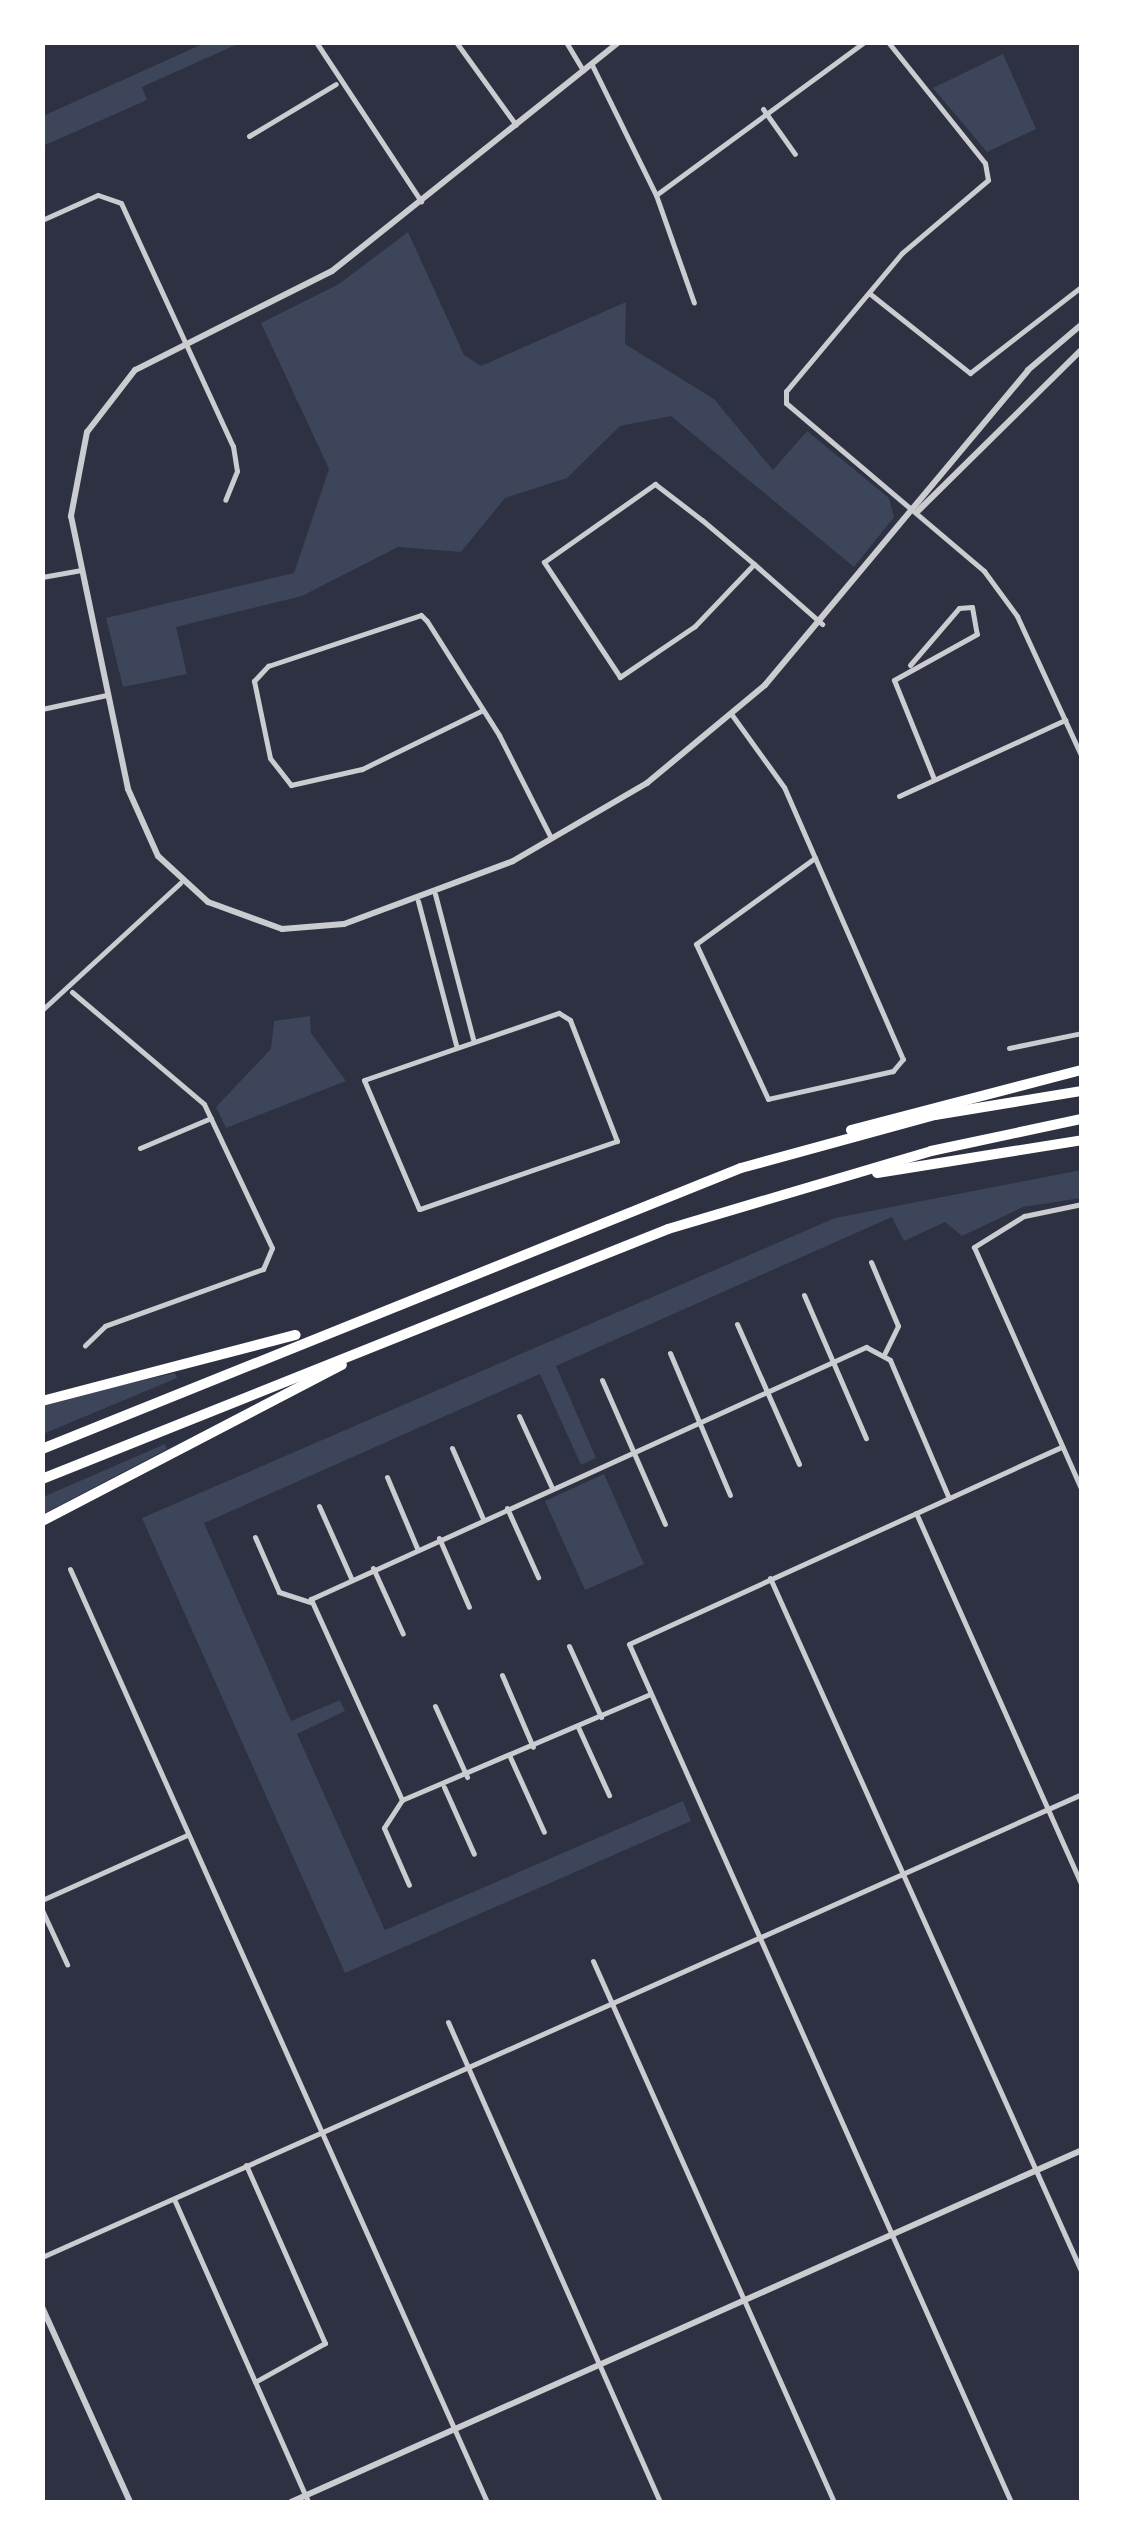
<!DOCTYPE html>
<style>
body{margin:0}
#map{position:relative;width:1124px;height:2545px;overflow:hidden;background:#2d3142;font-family:Ubuntu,sans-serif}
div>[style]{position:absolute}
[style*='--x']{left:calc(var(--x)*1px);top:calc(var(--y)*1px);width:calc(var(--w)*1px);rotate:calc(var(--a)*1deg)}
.green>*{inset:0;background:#3c4559}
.minor>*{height:5px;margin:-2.5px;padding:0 2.5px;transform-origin:2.5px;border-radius:2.5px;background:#caccd0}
.tertiary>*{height:6px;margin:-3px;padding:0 3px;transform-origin:3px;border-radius:3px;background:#caccd0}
.motorway>*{height:10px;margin:-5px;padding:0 5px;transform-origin:5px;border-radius:5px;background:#fff}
span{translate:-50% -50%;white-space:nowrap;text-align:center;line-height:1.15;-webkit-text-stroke:8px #fff;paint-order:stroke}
.frame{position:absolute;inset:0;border:45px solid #fff;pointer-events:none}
</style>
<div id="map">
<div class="green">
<div style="clip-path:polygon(207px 42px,240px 43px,142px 87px,147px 100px,43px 146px,43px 116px)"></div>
<div style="clip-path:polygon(1003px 54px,1036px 129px,987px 152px,933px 88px)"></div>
<div style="clip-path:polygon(408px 232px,464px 355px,481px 366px,626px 302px,625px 344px,714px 399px,773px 470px,807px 431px,889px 498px,894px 517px,854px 567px,671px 416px,620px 426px,567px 478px,505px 498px,461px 552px,398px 547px,302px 596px,176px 627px,187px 674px,123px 687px,106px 618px,294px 573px,329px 469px,261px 323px,339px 284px)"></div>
<div style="clip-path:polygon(310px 1016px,311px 1033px,346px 1081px,226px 1128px,216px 1107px,271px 1049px,274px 1021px)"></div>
<div style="clip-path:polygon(1081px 1170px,1081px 1198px,1023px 1207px,962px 1236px,945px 1222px,904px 1241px,892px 1217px,556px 1366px,596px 1458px,581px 1465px,540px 1374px,204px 1523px,291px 1721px,340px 1700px,345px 1711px,297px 1734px,385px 1930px,683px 1801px,691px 1821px,345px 1973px,142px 1518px,835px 1218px)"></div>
<div style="clip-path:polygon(175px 1373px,177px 1378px,43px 1434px,43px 1403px)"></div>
<div style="clip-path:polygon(165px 1444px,167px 1449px,43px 1514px,43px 1497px)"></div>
<div style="clip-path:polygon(604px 1474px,644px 1564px,585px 1590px,545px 1501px)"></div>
</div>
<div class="minor">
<div style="--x:316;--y:42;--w:191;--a:56.6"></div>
<div style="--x:456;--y:42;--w:102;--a:54.1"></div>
<div style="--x:566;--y:42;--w:33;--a:59"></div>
<div style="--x:888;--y:42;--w:155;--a:51.3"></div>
<div style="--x:985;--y:163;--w:17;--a:80"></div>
<div style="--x:988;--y:180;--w:113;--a:139.7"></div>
<div style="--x:902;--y:253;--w:180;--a:130"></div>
<div style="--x:786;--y:391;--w:12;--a:90"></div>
<div style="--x:786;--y:403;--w:260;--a:40.3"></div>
<div style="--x:984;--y:571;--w:56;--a:53.7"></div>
<div style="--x:1017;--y:616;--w:155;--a:65.3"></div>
<div style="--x:592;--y:65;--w:145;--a:63.8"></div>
<div style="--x:656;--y:195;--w:258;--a:-36.3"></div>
<div style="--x:763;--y:109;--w:55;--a:54.6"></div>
<div style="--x:249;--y:136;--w:101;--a:-30.9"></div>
<div style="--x:656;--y:195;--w:114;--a:70.6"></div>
<div style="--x:42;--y:220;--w:61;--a:-24.1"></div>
<div style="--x:98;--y:195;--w:24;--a:19"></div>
<div style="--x:121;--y:203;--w:268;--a:65.3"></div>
<div style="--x:233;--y:446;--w:25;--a:81"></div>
<div style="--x:237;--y:471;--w:31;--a:112"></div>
<div style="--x:869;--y:293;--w:129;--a:38.4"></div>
<div style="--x:970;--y:373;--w:142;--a:-37.8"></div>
<div style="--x:754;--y:564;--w:86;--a:133.6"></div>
<div style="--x:695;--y:626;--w:91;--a:145.8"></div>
<div style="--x:620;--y:677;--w:138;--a:-123.5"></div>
<div style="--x:544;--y:562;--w:136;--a:-35.1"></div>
<div style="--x:655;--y:484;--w:59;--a:37.5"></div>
<div style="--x:702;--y:520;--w:68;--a:40.2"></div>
<div style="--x:754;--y:564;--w:91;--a:41.4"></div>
<div style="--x:42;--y:577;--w:40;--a:-10"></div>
<div style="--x:910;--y:665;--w:75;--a:-49.3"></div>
<div style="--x:959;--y:608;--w:13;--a:-4"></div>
<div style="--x:972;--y:607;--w:27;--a:80"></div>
<div style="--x:977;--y:634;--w:95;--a:151"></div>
<div style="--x:894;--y:680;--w:107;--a:68"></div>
<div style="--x:42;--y:709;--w:66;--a:-12.2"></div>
<div style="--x:483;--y:710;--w:135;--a:154"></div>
<div style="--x:362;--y:769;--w:73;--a:167.3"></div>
<div style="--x:291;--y:785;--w:34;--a:-128"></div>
<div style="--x:270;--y:758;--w:79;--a:-101.7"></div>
<div style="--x:254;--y:681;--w:21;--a:-47"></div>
<div style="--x:268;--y:666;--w:161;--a:-18.4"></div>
<div style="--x:421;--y:615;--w:8;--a:45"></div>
<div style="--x:427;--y:621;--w:135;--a:57.7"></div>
<div style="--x:499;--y:735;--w:115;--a:63.2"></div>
<div style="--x:732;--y:715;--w:89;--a:54.2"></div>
<div style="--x:784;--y:787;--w:297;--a:66.4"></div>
<div style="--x:903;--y:1059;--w:16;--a:130"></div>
<div style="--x:893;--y:1071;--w:128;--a:167.4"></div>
<div style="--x:768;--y:1099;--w:171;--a:-114.9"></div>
<div style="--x:696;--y:944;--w:147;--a:-35.9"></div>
<div style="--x:899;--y:796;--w:183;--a:-24.6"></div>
<div style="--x:435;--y:894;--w:150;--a:75.3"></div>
<div style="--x:418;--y:901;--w:149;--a:75.2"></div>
<div style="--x:72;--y:992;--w:173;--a:40.3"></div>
<div style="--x:204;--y:1104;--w:159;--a:64.7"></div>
<div style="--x:272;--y:1248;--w:23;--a:113"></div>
<div style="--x:263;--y:1269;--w:168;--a:160.2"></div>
<div style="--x:105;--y:1326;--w:28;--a:136"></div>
<div style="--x:42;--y:1010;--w:188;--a:-42.6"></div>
<div style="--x:559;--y:1013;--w:13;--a:32"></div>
<div style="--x:570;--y:1020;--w:130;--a:68.8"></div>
<div style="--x:617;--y:1141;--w:209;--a:161"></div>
<div style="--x:419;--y:1209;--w:140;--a:-113.1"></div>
<div style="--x:364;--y:1080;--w:206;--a:-19"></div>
<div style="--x:1009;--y:1048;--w:75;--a:-11.6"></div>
<div style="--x:140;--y:1148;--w:77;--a:-22.9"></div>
<div style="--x:1082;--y:1204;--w:59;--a:168.3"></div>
<div style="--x:1024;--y:1216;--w:59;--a:148.2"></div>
<div style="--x:974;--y:1247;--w:267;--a:66.1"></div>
<div style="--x:871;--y:1262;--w:69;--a:67.1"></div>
<div style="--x:898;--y:1326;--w:30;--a:116"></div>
<div style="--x:804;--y:1295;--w:156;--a:66.6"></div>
<div style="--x:737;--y:1324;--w:153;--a:66.1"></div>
<div style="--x:670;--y:1353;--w:154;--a:67.1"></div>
<div style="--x:602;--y:1380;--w:157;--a:66.4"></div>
<div style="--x:519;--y:1416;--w:79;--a:65.4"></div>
<div style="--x:452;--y:1448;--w:77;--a:66.4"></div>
<div style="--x:387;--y:1477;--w:77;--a:67.1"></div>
<div style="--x:319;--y:1506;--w:79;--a:66"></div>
<div style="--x:507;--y:1508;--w:76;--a:65.8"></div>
<div style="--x:916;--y:1513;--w:408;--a:66"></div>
<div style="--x:255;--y:1537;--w:60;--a:66.4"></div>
<div style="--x:279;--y:1592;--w:33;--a:18"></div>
<div style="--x:439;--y:1538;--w:75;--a:66.5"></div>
<div style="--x:373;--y:1568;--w:72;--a:65.6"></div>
<div style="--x:70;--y:1569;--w:1022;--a:65.92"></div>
<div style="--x:770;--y:1578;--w:762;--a:65.82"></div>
<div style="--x:569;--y:1646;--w:78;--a:65.7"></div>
<div style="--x:502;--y:1675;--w:78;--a:66.7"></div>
<div style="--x:648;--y:1695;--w:267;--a:156.9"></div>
<div style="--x:402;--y:1800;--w:221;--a:-114.4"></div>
<div style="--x:311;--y:1599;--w:610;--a:-24.42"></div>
<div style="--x:866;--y:1347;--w:27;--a:28"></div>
<div style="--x:890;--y:1360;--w:150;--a:66.9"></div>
<div style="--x:435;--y:1706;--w:78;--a:65.7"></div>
<div style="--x:578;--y:1727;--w:75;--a:65.5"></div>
<div style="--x:510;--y:1757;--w:82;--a:65.6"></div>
<div style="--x:444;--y:1787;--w:73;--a:65.9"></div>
<div style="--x:402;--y:1800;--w:33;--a:123"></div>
<div style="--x:384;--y:1828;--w:62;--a:66.3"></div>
<div style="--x:42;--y:1900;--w:159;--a:-24.1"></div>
<div style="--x:42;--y:1910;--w:60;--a:65.2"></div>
<div style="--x:593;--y:1961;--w:592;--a:65.99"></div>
<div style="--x:448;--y:2022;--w:525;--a:66.17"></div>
<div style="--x:246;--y:2165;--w:195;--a:66.1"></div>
<div style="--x:325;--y:2343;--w:80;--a:150.9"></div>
<div style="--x:174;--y:2199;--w:331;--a:66.1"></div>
<div style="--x:42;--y:2257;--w:1138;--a:-24"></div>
<div style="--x:1011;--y:2502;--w:939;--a:-114"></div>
<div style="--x:629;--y:1644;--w:476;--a:-24.5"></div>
</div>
<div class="tertiary">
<div style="--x:619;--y:42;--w:367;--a:141.4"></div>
<div style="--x:332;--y:271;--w:220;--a:153.3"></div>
<div style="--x:135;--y:370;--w:78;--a:127.7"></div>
<div style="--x:87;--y:432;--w:86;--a:100.8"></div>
<div style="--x:71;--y:516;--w:279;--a:78.2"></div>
<div style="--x:128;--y:789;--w:73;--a:65.9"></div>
<div style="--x:158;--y:856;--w:68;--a:42.6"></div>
<div style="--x:208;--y:902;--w:79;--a:20"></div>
<div style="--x:282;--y:929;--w:62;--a:-4.6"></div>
<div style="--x:344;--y:924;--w:180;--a:-20.4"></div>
<div style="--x:513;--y:861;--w:155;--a:-30.2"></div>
<div style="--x:647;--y:783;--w:153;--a:-39.7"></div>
<div style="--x:765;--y:685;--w:410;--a:-50.1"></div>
<div style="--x:1028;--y:370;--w:71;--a:-40.4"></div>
<div style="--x:919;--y:510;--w:229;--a:-44.6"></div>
<div style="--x:42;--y:2307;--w:214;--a:65.7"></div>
<div style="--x:291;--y:2502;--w:866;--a:-23.99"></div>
</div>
<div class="motorway">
<div style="--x:851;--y:1130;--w:239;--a:-14.6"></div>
<div style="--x:877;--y:1173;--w:208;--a:-9.1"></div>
<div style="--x:42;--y:1401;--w:262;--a:-14.6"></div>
<div style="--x:42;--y:1449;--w:753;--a:-21.9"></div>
<div style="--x:741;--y:1168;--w:201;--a:-15.3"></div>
<div style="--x:935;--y:1115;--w:149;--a:-9.3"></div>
<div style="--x:42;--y:1479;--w:674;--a:-21.77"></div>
<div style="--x:668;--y:1229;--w:274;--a:-16.5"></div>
<div style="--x:931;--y:1151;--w:154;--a:-12"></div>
<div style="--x:42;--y:1521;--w:338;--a:-27.5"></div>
</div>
<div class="frame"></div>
</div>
